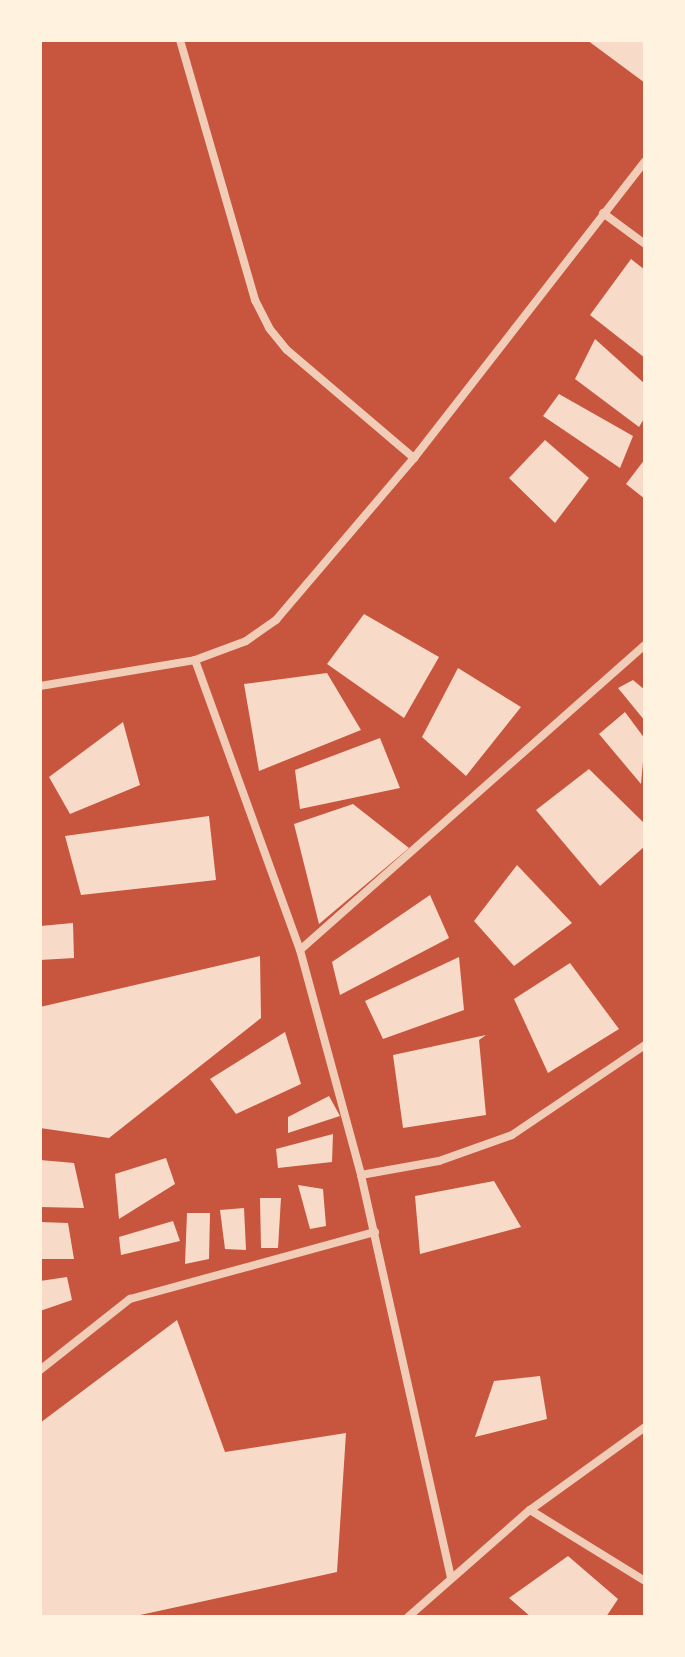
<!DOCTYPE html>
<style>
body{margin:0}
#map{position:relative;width:685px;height:1657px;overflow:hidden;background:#c8553d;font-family:Ubuntu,sans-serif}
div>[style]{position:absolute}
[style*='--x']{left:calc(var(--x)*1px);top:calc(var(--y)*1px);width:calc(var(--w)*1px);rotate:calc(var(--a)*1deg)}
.building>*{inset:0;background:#f7dbc8}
.minor>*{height:8px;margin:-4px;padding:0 4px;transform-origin:4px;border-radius:4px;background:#f1ccb7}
span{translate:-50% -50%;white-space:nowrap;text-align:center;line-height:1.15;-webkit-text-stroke:8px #fff3e0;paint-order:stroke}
.frame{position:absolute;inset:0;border:42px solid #fff3e0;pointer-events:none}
</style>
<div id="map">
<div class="building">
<div style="clip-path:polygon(587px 40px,645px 40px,645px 83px)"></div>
<div style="clip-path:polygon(631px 259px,645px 270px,645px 358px,590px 315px)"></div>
<div style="clip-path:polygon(595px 339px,645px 384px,645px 417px,639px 427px,575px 379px)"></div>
<div style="clip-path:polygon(559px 394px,633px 436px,620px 468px,543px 416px)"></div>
<div style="clip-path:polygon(545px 440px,589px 478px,555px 523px,509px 478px)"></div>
<div style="clip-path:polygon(645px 459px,645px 499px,626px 484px)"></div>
<div style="clip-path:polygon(364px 614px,439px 657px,404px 718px,327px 664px)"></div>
<div style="clip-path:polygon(458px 668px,521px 707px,466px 776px,422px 737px)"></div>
<div style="clip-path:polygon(327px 673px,361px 730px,259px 771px,244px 684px)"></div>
<div style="clip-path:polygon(633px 680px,645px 690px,645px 721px,618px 688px)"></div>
<div style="clip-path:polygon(625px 712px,645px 739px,641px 784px,599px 734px)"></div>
<div style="clip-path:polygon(123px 722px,140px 785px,70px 814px,49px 777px)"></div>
<div style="clip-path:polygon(380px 738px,400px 788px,300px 809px,295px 770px)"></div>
<div style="clip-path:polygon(589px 769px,645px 824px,645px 846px,600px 886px,536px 810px)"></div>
<div style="clip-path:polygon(353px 804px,409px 848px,319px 924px,294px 824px)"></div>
<div style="clip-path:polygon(209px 816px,216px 880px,81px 895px,65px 836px)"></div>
<div style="clip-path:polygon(517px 865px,572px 923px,514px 966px,474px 921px)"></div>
<div style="clip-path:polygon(430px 895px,449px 938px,340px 995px,332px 962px)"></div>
<div style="clip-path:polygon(73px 923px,74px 958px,40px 960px,40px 926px)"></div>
<div style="clip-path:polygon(260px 956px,261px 1018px,109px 1138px,40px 1128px,40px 1007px)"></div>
<div style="clip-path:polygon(459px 957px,464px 1010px,383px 1039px,365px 1001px)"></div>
<div style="clip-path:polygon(570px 963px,619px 1029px,548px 1073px,514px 999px)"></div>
<div style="clip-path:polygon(285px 1032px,301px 1084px,236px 1114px,210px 1079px)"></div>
<div style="clip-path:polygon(486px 1035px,479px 1040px,486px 1115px,403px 1128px,393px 1055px)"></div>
<div style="clip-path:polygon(329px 1096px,340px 1116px,288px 1133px,288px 1117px)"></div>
<div style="clip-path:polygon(333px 1134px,332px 1162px,278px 1168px,276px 1149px)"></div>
<div style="clip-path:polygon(166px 1158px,175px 1184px,119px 1219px,115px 1174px)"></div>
<div style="clip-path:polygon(40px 1160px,74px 1163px,84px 1208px,40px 1207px)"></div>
<div style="clip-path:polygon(494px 1181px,521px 1227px,420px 1254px,415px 1196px)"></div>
<div style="clip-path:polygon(298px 1185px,323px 1189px,326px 1226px,310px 1229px)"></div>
<div style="clip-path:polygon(260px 1198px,281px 1198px,278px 1248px,261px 1248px)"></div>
<div style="clip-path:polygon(244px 1208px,246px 1250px,225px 1249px,220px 1210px)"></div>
<div style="clip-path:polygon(187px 1213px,210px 1213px,209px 1259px,185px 1264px)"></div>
<div style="clip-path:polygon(173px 1221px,180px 1241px,121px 1255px,119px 1237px)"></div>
<div style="clip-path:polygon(40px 1222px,68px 1223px,74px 1259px,40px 1259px)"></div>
<div style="clip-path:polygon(67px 1277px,72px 1300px,40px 1311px,40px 1281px)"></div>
<div style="clip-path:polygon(177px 1320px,225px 1452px,346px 1433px,337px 1572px,131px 1617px,40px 1617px,40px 1423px)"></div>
<div style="clip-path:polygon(540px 1376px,547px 1419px,475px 1437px,494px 1381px)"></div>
<div style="clip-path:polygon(568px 1556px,618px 1599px,606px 1617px,531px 1617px,509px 1598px)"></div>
</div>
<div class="minor">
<div style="--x:180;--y:40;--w:271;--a:73.9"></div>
<div style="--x:255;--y:300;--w:31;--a:63"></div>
<div style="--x:269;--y:328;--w:28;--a:51"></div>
<div style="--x:287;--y:350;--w:167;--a:40.4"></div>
<div style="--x:603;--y:213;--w:52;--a:36.4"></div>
<div style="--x:195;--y:660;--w:308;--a:70.1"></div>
<div style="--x:300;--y:950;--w:460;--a:-41.5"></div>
<div style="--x:40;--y:686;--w:157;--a:-9.5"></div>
<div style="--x:195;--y:660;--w:54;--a:-20.4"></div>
<div style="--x:246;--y:641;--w:37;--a:-35"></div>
<div style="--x:276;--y:620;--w:213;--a:-49.6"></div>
<div style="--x:414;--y:458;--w:376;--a:-52.1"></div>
<div style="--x:300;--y:950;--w:233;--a:74.8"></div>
<div style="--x:361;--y:1175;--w:79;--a:-10.2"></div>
<div style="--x:439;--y:1161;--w:77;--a:-19.6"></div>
<div style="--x:512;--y:1135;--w:161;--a:-34.1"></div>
<div style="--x:361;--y:1175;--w:412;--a:77.4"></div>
<div style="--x:40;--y:1370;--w:115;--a:-38.3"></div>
<div style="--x:130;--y:1299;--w:254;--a:-15.3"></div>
<div style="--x:530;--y:1510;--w:135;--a:31.7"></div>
<div style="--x:408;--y:1617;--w:162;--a:-41.3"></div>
<div style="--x:530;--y:1510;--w:142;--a:-35.8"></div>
</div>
<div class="frame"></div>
</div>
